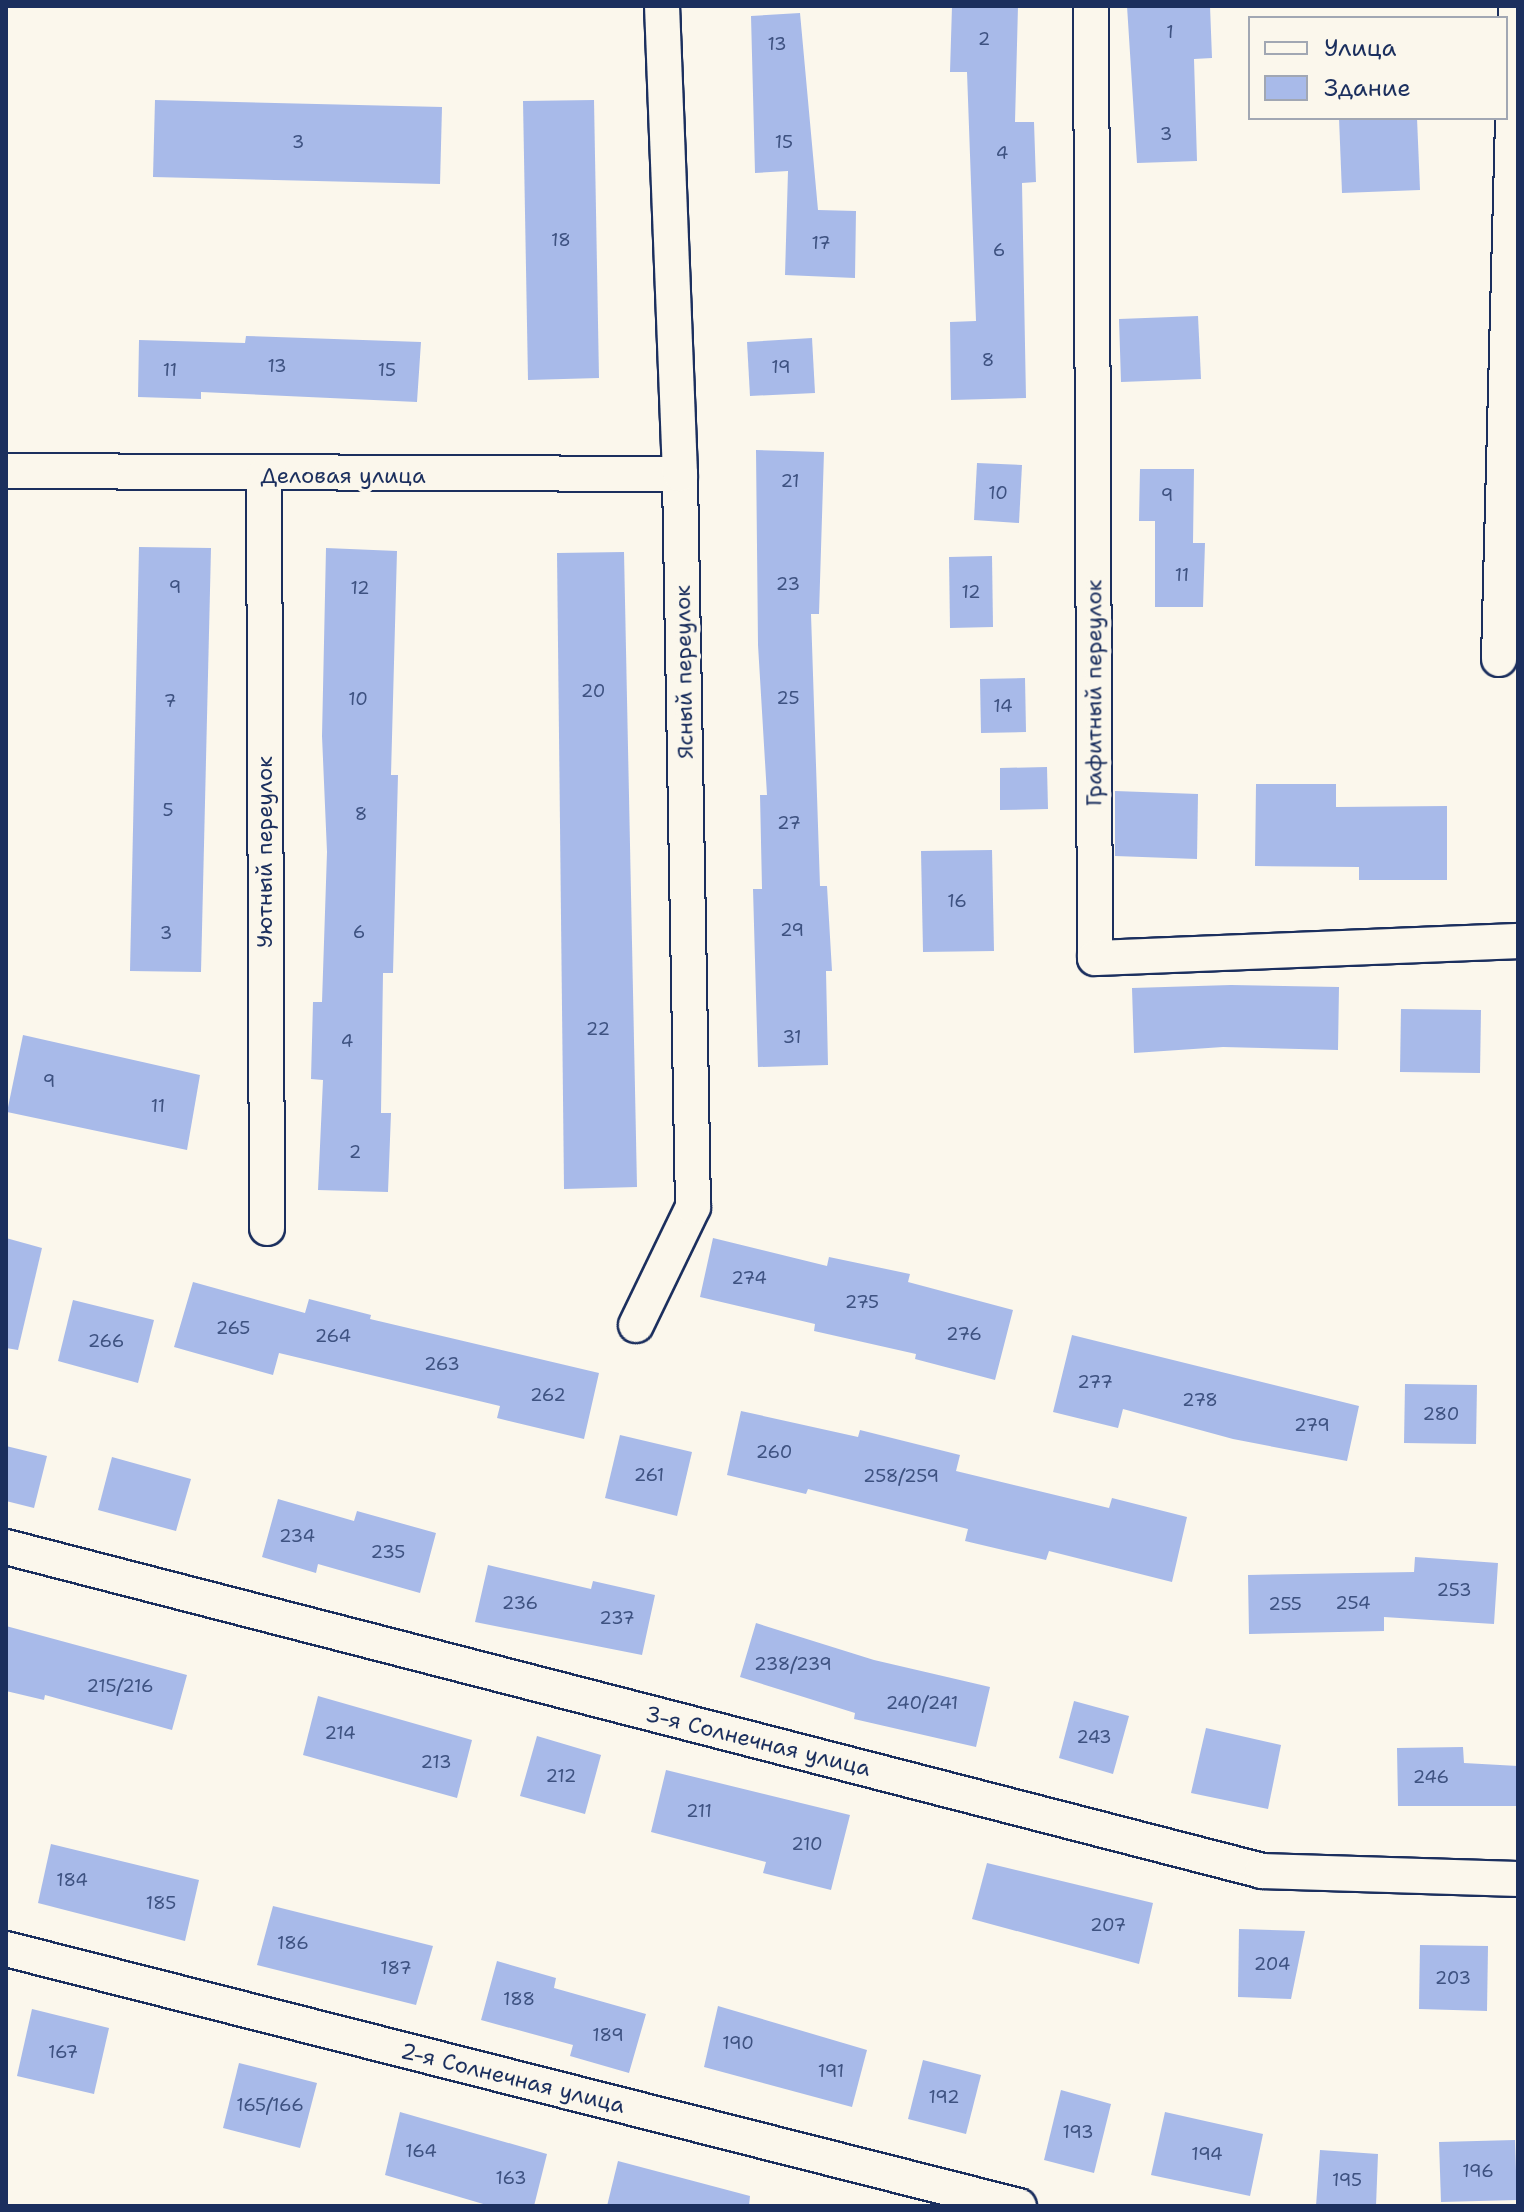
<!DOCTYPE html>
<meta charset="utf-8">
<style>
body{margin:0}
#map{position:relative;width:1524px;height:2212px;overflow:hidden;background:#fbf7ec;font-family:"Shantell Sans",sans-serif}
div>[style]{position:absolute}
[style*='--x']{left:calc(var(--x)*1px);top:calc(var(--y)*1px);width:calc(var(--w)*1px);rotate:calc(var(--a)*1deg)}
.building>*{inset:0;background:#a8bae9}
.roads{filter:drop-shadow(2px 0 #1b2f5e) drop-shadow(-2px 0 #1b2f5e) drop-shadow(0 2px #1b2f5e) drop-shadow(0 -2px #1b2f5e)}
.minor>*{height:34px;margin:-17px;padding:0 17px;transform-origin:17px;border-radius:17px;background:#fbf7ec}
span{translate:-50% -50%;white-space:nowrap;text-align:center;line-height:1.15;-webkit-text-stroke:8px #fbf7ec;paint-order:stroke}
.number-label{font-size:18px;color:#3e5281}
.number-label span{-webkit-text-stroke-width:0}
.street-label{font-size:22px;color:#1b2f5e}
.frame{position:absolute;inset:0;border:8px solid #1b2f5e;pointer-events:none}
.legend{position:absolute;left:1248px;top:16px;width:260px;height:104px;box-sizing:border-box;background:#fbf7ec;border:2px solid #a1a7b3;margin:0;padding:10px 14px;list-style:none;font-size:24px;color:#1b2f5e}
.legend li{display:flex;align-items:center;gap:16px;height:40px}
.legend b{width:40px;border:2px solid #a1a7b3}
</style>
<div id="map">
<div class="building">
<div style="clip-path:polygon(952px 6px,1018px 6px,1015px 122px,1034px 122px,1036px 182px,1022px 183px,1026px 398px,951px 400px,950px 322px,976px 321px,967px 72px,950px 72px)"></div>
<div style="clip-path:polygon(1127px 6px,1210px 6px,1212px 58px,1194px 59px,1197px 161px,1137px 163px)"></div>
<div style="clip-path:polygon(800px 13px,818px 210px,856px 211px,855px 278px,785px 275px,788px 171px,755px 173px,751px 16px)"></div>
<div style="clip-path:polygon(155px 100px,442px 107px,440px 184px,153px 177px)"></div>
<div style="clip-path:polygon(594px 100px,599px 378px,528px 380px,523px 101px)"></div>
<div style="clip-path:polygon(1339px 118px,1417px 118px,1420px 190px,1342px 193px)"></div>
<div style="clip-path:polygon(1198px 316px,1201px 379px,1121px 382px,1119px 319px)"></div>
<div style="clip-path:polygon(246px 336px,421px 342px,417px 402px,201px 392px,201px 399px,138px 397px,139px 340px,245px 343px)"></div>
<div style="clip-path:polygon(812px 338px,815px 393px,750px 396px,747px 342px)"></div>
<div style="clip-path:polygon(756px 450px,824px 452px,819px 614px,811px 614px,820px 886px,827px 886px,832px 971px,826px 971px,828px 1065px,758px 1067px,753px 889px,762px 889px,760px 795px,767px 795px,758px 645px)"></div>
<div style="clip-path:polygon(977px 463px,1022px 465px,1019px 523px,974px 520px)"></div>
<div style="clip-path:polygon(1140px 469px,1194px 469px,1193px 543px,1205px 543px,1203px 607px,1155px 607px,1155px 521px,1139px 521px)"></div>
<div style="clip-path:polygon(139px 547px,211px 548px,201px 972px,130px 971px)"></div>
<div style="clip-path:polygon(326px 548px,397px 551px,391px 775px,398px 775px,395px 894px,393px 973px,383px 973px,381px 1113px,391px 1113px,388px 1192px,318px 1190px,323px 1080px,311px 1079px,313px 1002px,322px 1002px,327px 852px,322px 736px)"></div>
<div style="clip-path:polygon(624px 552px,637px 1187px,564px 1189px,557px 553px)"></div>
<div style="clip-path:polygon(992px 556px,993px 627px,950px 628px,949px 557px)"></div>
<div style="clip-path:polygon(1025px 678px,1026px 732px,981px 733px,980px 679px)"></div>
<div style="clip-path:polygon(1047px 767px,1048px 809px,1000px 810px,1000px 768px)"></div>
<div style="clip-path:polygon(1256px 784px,1336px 784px,1336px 807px,1447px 806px,1447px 880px,1359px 880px,1359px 867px,1255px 866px)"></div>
<div style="clip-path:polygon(1115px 791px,1198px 794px,1197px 859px,1115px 856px)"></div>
<div style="clip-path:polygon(992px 850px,994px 951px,923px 952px,921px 851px)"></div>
<div style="clip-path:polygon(1231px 985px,1339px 987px,1338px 1050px,1223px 1047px,1134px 1053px,1132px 988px)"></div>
<div style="clip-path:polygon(1401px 1009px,1481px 1010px,1480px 1073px,1400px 1072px)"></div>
<div style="clip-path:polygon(23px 1035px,200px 1075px,187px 1150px,7px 1112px)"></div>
<div style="clip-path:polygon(6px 1238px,42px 1248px,18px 1350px,6px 1348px)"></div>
<div style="clip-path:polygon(713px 1238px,827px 1266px,829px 1257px,910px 1274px,908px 1282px,1013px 1310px,995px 1380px,915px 1359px,916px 1354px,814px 1331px,815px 1324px,700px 1297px)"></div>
<div style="clip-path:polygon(193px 1282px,305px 1313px,309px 1299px,371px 1315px,370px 1319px,599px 1373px,584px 1439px,497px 1418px,500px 1406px,279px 1353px,273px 1375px,174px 1347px)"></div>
<div style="clip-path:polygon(73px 1300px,154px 1320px,138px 1383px,58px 1361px)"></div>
<div style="clip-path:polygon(1072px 1335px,1359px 1406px,1347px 1461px,1233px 1439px,1123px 1409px,1118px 1428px,1053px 1412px)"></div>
<div style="clip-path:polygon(1405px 1384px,1477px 1385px,1476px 1444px,1404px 1443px)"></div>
<div style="clip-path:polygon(741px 1411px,858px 1437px,860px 1430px,960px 1455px,956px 1471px,1109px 1508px,1112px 1498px,1187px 1517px,1172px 1582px,1049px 1551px,1046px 1560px,965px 1541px,968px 1529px,808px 1489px,806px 1494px,727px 1475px)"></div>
<div style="clip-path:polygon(620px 1435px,692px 1452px,677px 1516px,605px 1498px)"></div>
<div style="clip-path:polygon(6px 1446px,47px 1456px,34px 1508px,6px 1501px)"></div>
<div style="clip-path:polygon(112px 1457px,191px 1479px,176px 1531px,98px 1510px)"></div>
<div style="clip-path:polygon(278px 1499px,354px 1521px,357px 1511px,436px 1533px,420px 1593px,318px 1564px,316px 1573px,262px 1557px)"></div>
<div style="clip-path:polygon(1415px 1557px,1498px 1563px,1494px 1624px,1384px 1617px,1384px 1631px,1249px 1634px,1248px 1575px,1414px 1572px)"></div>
<div style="clip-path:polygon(488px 1565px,591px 1589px,593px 1581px,655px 1595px,642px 1655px,475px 1622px)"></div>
<div style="clip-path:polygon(756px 1623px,874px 1660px,990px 1687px,976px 1747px,854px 1719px,855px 1713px,740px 1677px)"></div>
<div style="clip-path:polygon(6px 1626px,187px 1675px,172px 1730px,45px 1695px,44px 1700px,6px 1691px)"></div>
<div style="clip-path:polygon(318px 1696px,472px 1740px,457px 1798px,303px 1755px)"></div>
<div style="clip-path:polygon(1074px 1701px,1129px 1716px,1113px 1774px,1059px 1758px)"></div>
<div style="clip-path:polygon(1206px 1728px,1281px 1745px,1268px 1809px,1191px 1793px)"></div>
<div style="clip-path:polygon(537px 1736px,601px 1755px,585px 1814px,520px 1796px)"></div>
<div style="clip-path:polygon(1463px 1747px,1464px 1763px,1518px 1766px,1518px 1806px,1398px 1806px,1397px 1748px)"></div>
<div style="clip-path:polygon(666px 1770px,850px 1815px,831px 1890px,763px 1873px,766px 1862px,651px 1832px)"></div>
<div style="clip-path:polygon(51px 1844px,199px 1880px,185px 1941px,38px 1903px)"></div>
<div style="clip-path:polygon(987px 1863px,1153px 1903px,1139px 1964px,972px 1919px)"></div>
<div style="clip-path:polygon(273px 1906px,433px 1946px,416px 2005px,257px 1965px)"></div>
<div style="clip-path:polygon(1239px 1929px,1305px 1931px,1291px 1999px,1238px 1997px)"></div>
<div style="clip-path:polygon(1420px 1945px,1488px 1946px,1487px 2011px,1419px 2009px)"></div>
<div style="clip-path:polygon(497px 1961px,556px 1978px,554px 1988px,646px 2014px,629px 2073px,570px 2056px,573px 2045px,481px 2020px)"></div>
<div style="clip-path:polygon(718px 2006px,867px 2050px,852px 2107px,704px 2067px)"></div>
<div style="clip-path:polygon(32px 2009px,109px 2028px,94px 2094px,17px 2076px)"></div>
<div style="clip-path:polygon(923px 2060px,981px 2075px,966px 2134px,908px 2119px)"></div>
<div style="clip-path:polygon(239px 2063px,317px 2083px,300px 2148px,223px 2128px)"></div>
<div style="clip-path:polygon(1061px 2090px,1111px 2104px,1094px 2173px,1044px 2160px)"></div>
<div style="clip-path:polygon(400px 2112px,547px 2154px,534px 2206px,490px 2206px,385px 2175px)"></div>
<div style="clip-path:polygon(1165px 2112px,1263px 2134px,1250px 2196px,1151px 2175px)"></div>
<div style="clip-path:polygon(1515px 2140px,1517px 2200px,1441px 2202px,1439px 2142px)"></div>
<div style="clip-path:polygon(1320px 2150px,1378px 2154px,1376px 2206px,1316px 2206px)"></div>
<div style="clip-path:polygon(618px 2161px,750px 2196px,749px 2206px,607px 2206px)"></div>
</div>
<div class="roads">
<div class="minor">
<div style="--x:1091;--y:6;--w:952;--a:89.76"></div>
<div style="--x:1095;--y:958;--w:423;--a:-2.3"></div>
<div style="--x:6;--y:471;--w:674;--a:0.26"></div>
<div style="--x:264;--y:476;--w:752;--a:89.77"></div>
<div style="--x:1499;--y:659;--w:653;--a:-88.51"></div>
<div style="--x:636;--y:1325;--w:131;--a:-64.2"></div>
<div style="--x:693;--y:1207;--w:733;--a:-91.02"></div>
<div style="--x:680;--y:474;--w:468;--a:-92.2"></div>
<div style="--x:6;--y:1547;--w:1297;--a:14.46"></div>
<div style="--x:1262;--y:1871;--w:256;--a:1.8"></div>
<div style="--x:6;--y:1949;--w:1045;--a:14.24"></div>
</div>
</div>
<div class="number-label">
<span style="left:1170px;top:32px">1</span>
<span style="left:984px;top:39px">2</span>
<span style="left:777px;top:44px">13</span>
<span style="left:1166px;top:134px">3</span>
<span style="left:298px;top:142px">3</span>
<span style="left:784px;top:142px">15</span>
<span style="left:1002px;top:153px">4</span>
<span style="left:561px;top:240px">18</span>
<span style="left:821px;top:243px">17</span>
<span style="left:999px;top:250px">6</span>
<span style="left:988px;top:360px">8</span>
<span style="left:277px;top:366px">13</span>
<span style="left:781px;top:367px">19</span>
<span style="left:170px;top:370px">11</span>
<span style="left:387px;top:370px">15</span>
<span style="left:790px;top:481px">21</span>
<span style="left:998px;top:493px">10</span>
<span style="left:1167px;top:495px">9</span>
<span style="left:1182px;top:575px">11</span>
<span style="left:788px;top:584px">23</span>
<span style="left:175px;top:587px">9</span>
<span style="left:360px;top:588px">12</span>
<span style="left:971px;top:592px">12</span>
<span style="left:593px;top:691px">20</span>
<span style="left:788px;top:698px">25</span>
<span style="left:358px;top:699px">10</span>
<span style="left:170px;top:701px">7</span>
<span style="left:1003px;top:706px">14</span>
<span style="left:168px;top:810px">5</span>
<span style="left:361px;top:814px">8</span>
<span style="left:789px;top:823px">27</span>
<span style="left:957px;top:901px">16</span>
<span style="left:792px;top:930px">29</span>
<span style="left:359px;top:932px">6</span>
<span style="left:166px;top:933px">3</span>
<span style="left:598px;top:1029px">22</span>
<span style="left:792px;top:1037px">31</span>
<span style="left:347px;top:1041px">4</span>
<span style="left:49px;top:1081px">9</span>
<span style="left:158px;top:1106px">11</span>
<span style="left:355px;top:1152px">2</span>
<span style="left:749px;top:1278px">274</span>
<span style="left:862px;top:1302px">275</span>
<span style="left:233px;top:1328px">265</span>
<span style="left:964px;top:1334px">276</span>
<span style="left:333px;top:1336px">264</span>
<span style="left:106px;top:1341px">266</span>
<span style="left:442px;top:1364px">263</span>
<span style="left:1095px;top:1382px">277</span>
<span style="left:548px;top:1395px">262</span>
<span style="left:1200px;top:1400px">278</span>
<span style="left:1441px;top:1414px">280</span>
<span style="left:1312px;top:1425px">279</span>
<span style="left:774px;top:1452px">260</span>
<span style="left:649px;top:1475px">261</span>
<span style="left:901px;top:1476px">258/259</span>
<span style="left:297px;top:1536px">234</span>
<span style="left:388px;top:1552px">235</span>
<span style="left:1454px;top:1590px">253</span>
<span style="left:520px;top:1603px">236</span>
<span style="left:1353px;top:1603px">254</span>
<span style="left:1285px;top:1604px">255</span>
<span style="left:617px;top:1618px">237</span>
<span style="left:793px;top:1664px">238/239</span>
<span style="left:120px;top:1686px">215/216</span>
<span style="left:922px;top:1703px">240/241</span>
<span style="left:340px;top:1733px">214</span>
<span style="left:1094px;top:1737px">243</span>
<span style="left:436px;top:1762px">213</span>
<span style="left:561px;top:1776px">212</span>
<span style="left:1431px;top:1777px">246</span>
<span style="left:699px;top:1811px">211</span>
<span style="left:807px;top:1844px">210</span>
<span style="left:72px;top:1880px">184</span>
<span style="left:161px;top:1903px">185</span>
<span style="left:1108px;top:1925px">207</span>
<span style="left:293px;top:1943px">186</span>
<span style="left:1272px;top:1964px">204</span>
<span style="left:396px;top:1968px">187</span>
<span style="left:1453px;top:1978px">203</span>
<span style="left:519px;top:1999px">188</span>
<span style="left:608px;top:2035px">189</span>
<span style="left:738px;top:2043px">190</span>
<span style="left:63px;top:2052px">167</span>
<span style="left:831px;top:2071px">191</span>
<span style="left:944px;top:2097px">192</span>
<span style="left:270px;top:2105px">165/166</span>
<span style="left:1078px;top:2132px">193</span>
<span style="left:421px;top:2151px">164</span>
<span style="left:1207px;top:2154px">194</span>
<span style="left:1478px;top:2171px">196</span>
<span style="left:511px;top:2178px">163</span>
<span style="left:1347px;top:2180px">195</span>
</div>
<div class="street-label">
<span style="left:343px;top:476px">Деловая улица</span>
<span style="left:684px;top:672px;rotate:-91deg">Ясный переулок</span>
<span style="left:1094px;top:693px;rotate:-90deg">Графитный переулок</span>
<span style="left:265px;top:852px;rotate:-90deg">Уютный переулок</span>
<span style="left:758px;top:1741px;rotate:14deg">3-я Солнечная улица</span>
<span style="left:513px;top:2078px;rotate:14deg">2-я Солнечная улица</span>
</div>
<div class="frame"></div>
<ul class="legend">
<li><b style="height:10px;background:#fbf7ec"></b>Улица</li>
<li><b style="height:22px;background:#a8bae9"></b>Здание</li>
</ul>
</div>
